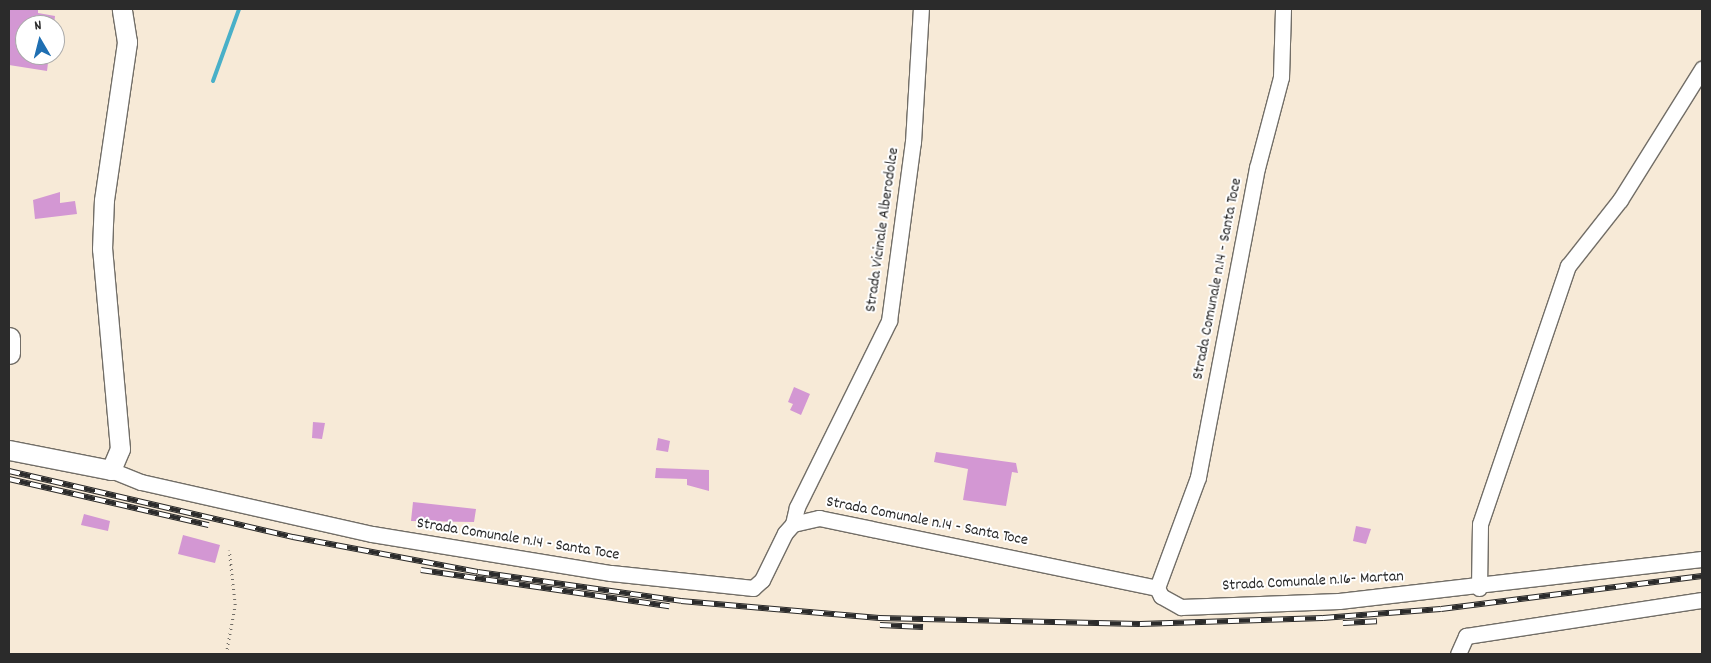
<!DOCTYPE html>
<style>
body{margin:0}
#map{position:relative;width:1711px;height:663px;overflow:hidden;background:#f7ead7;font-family:Dekko,sans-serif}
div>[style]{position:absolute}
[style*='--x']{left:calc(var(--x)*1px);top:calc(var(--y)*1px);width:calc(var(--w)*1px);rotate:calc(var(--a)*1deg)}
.stream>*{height:4px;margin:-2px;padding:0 2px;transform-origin:2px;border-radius:2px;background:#49b0c8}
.building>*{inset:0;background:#d397d3}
.path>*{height:2.5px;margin-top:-1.25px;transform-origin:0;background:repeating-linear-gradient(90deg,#726e67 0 1px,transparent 0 5px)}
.roads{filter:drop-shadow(1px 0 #726e67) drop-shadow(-1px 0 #726e67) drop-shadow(0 1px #726e67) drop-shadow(0 -1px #726e67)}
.minor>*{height:15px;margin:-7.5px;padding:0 7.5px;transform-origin:7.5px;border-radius:7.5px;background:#fff}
.tertiary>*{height:19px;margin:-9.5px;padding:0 9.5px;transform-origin:9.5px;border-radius:9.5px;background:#fff}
.secondary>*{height:21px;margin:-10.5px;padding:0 10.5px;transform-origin:10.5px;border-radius:10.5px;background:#fff}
.rail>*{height:5.5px;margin-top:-2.75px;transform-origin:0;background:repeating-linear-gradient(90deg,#fff 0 11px,#2b2b2b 0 22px);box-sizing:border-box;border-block:1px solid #2b2b2b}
span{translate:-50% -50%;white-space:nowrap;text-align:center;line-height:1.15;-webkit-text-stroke:4px #fff;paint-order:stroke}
.street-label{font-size:16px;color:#2b2b2b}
.frame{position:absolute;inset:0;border:10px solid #2b2b2b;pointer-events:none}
.north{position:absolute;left:15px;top:15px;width:50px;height:50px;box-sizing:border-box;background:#fff;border:1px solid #aaa;border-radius:50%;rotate:352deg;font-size:14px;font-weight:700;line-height:20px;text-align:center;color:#2b2b2b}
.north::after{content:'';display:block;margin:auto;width:18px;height:22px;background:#1f6fb2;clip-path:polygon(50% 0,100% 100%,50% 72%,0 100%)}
</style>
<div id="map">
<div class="stream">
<div style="--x:213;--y:81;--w:77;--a:-70.1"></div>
</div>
<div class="building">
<div style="clip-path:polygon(9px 9px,38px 9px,38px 13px,55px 16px,54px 25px,25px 25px,25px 55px,49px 55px,47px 71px,9px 65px)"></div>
<div style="clip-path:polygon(60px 192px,60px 203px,75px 201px,77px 214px,35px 219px,33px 200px)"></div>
<div style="clip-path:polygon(794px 387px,810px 394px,801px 415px,790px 410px,793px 404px,788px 402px)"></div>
<div style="clip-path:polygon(313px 422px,325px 423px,322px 439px,312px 438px)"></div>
<div style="clip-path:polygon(658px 438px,670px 441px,668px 452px,656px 450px)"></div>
<div style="clip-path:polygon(936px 452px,1016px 463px,1018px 473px,1012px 472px,1006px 506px,963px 500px,968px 469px,934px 462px)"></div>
<div style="clip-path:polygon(656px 468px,709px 470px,709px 491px,687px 485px,687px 479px,655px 478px)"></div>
<div style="clip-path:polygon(413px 502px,476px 509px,474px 522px,411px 521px)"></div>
<div style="clip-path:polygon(84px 514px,110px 521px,108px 531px,81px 525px)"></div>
<div style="clip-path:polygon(1356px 526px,1371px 529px,1366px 544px,1353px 541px)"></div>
<div style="clip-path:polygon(183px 535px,220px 545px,215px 563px,178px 554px)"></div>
</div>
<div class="path">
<div style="--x:226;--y:654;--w:50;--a:-79.6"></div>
<div style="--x:235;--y:605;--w:55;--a:-96.2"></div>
</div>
<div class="roads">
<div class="minor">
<div style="--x:111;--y:470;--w:32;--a:22"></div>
<div style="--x:141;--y:482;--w:237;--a:12.7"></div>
<div style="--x:372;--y:534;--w:242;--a:9.3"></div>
<div style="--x:611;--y:573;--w:143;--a:6"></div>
<div style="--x:753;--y:588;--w:12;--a:-42"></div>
<div style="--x:762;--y:580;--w:52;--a:-63.9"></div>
<div style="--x:785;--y:533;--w:12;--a:-48"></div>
<div style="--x:793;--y:524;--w:27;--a:-13"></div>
<div style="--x:819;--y:518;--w:345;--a:11.7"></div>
<div style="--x:793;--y:524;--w:17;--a:-77"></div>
<div style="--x:797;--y:507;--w:208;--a:-63.7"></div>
<div style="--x:889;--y:321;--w:181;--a:-82.4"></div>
<div style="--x:913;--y:142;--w:133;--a:-86.6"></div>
<div style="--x:1157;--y:588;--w:118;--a:-69.7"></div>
<div style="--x:1198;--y:477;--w:315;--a:-79.2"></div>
<div style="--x:1257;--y:168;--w:94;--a:-75.2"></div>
<div style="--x:1281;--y:77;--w:68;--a:-88.3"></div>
<div style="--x:1157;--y:588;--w:9;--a:63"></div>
<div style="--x:1161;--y:596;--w:23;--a:29"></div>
<div style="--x:1181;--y:607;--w:158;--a:-2.2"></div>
<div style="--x:1339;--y:601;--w:365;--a:-6.6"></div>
<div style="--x:1479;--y:588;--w:64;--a:-89.1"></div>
<div style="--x:1480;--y:524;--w:273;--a:-71.2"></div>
<div style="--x:1568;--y:266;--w:84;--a:-51.8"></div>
<div style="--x:1620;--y:200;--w:155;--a:-58"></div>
<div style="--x:1458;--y:654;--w:20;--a:-66"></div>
<div style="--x:1466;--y:636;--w:239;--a:-8.7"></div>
</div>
<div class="tertiary">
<div style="--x:9;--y:450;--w:104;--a:11.1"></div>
<div style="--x:111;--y:470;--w:23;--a:-67"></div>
<div style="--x:120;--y:449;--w:201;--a:-95.1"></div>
<div style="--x:102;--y:249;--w:49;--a:-87.7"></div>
<div style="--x:104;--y:200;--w:160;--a:-81.7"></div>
<div style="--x:127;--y:42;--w:33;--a:-99"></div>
</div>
<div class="secondary">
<div style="--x:9;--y:338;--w:15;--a:90"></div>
</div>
</div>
<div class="rail">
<div style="--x:9;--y:471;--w:292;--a:13.1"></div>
<div style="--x:293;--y:537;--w:188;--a:10.7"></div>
<div style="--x:478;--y:572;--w:205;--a:8.1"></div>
<div style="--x:681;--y:601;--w:199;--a:4.9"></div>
<div style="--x:879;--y:618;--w:261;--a:1.3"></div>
<div style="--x:1140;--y:624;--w:183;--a:-1.9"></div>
<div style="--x:1323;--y:618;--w:118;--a:-4.4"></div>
<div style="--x:1441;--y:609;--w:263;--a:-7.2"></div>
<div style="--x:9;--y:479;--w:205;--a:13"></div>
<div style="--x:421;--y:570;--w:251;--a:8.3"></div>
<div style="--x:1343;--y:623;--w:34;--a:-3"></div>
<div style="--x:880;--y:625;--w:43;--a:2.7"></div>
</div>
<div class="street-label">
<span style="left:883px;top:230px;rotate:-82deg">Strada Vicinale Alberodolce</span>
<span style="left:1218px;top:279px;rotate:-79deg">Strada Comunale n.14 - Santa Toce</span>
<span style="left:927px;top:522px;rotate:11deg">Strada Comunale n.14 - Santa Toce</span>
<span style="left:518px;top:540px;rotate:9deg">Strada Comunale n.14 - Santa Toce</span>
<span style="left:1313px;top:582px;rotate:-3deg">Strada Comunale n.16- Martan</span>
</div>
<div class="frame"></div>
<div class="north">N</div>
</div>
